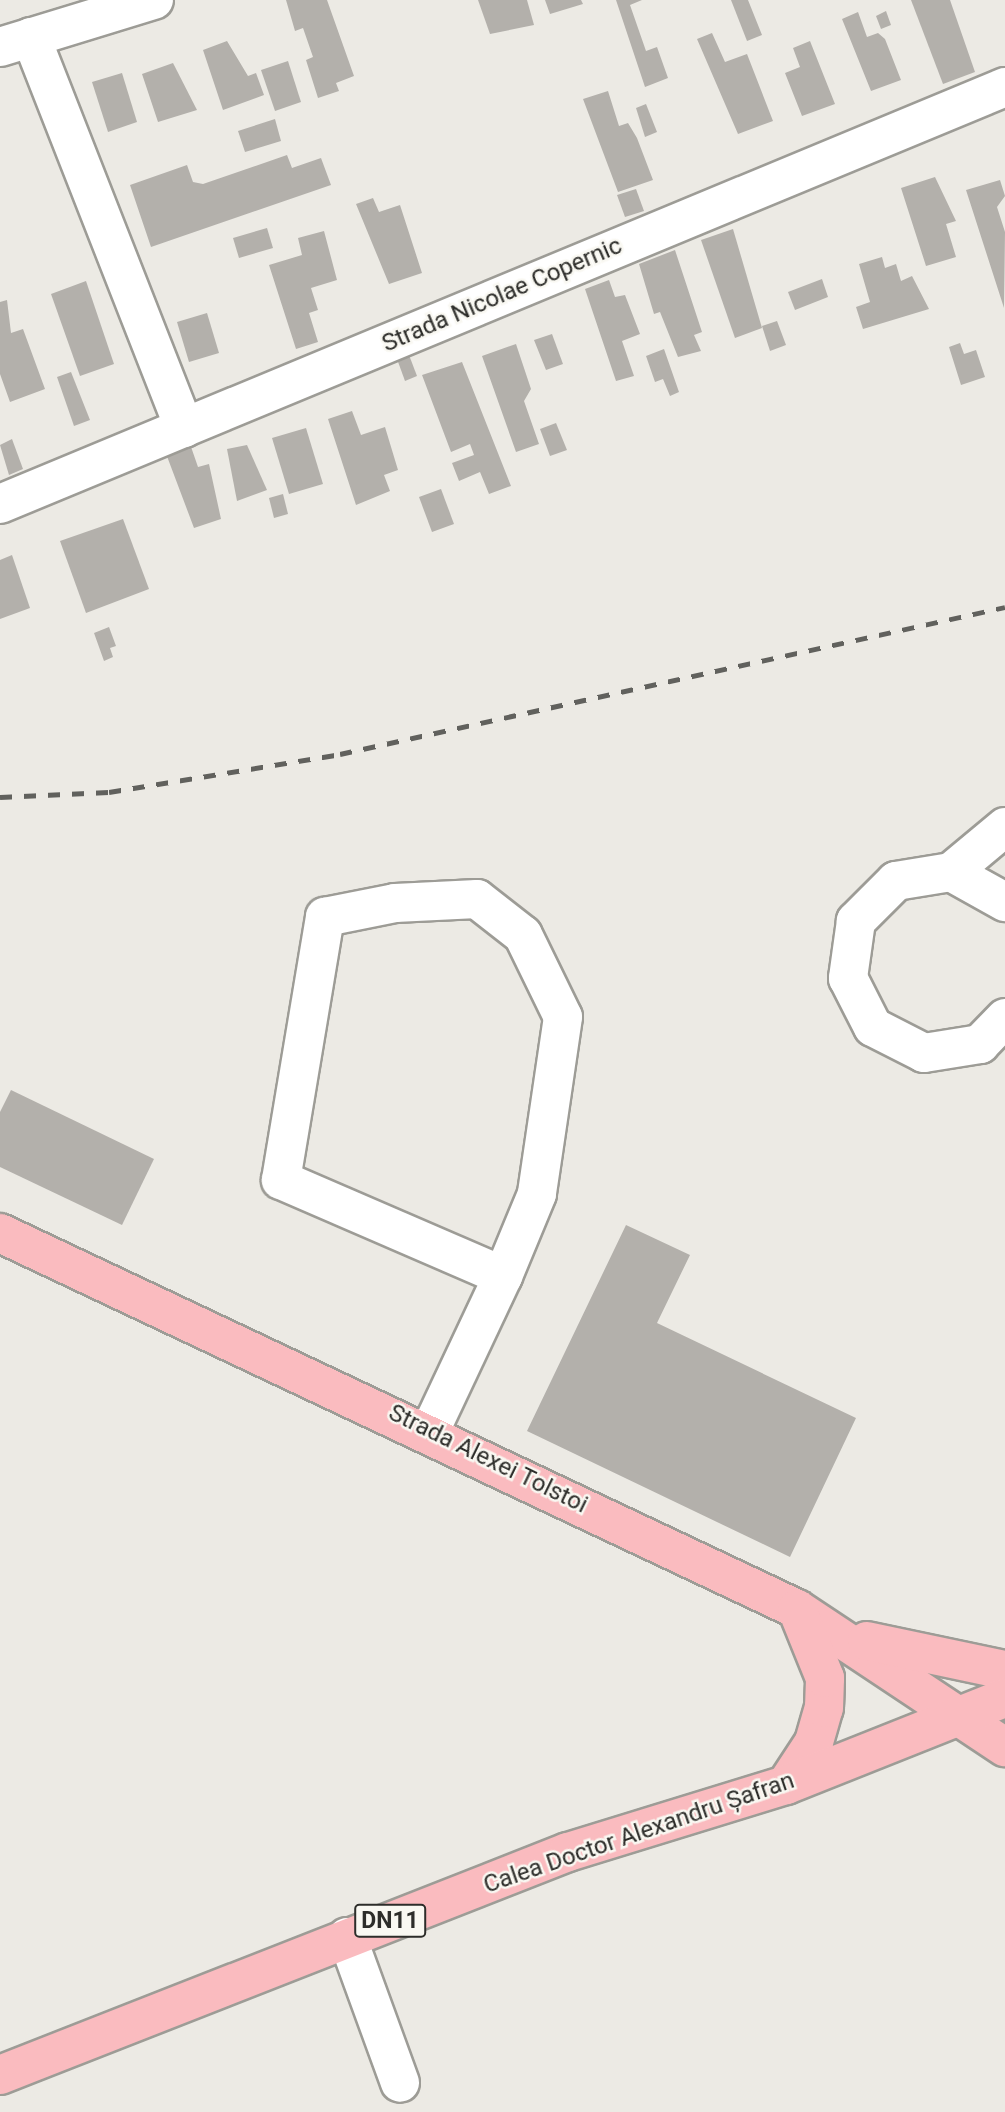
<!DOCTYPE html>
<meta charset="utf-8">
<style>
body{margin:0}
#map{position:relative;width:1005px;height:2112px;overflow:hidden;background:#eceae4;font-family:Roboto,sans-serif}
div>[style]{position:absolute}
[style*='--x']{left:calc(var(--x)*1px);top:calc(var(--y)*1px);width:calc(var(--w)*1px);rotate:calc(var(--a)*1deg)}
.building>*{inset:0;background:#b3b0ab}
.roads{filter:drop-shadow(2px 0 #9d9c96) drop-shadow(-2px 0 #9d9c96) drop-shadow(0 2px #9d9c96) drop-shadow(0 -2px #9d9c96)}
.minor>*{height:38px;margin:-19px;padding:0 19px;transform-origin:19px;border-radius:19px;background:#fff}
.major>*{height:38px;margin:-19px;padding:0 19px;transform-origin:19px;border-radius:19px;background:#fabbbf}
.rail>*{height:5px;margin-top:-2.5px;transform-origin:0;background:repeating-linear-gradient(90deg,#61615d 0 12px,transparent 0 24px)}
span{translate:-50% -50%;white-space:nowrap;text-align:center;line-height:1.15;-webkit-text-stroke:5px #f9f8f2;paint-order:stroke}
.shield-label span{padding:2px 5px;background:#f9f8f2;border:2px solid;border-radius:5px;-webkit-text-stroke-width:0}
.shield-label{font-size:23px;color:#2d2d2a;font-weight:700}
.street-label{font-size:24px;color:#2d2d2a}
</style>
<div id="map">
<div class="building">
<div style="clip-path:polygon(286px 0,327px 0,354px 76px,336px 83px,339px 91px,318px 98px,306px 60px,313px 57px,303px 28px,295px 31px)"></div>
<div style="clip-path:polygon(478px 0,527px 0,534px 25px,490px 34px)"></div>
<div style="clip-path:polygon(545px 0,581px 0,583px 4px,550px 14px)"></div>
<div style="clip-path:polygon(616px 0,642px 0,630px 5px,646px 51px,657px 47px,668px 78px,645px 87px)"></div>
<div style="clip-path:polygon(731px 0,748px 0,762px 35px,747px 41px)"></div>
<div style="clip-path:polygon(911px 0,950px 0,975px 72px,943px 84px)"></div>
<div style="clip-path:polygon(886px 11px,891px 25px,881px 29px,876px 16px)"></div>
<div style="clip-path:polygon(858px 12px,867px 37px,878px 33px,885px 39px,901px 80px,871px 91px,842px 19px)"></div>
<div style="clip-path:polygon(712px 33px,725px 62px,747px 54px,773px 121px,738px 134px,697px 39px)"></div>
<div style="clip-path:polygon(227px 41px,248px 76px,256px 73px,264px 95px,223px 110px,203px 50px)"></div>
<div style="clip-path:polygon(810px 41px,835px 104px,802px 116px,785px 73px,800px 67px,793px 48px)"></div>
<div style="clip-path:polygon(288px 61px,301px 102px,275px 111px,261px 70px)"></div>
<div style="clip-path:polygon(173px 63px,197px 110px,158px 122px,142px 74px)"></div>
<div style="clip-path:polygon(122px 73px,137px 122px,108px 132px,92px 82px)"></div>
<div style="clip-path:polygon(608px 91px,619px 126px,628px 123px,637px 138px,653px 180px,618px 192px,583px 99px)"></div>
<div style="clip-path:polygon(646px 104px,657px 132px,645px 137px,636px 108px)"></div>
<div style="clip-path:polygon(275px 119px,281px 141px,245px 152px,238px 131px)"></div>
<div style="clip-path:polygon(287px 155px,292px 168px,321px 158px,331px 185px,151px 247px,130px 185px,187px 165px,193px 182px,203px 184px)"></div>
<div style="clip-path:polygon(935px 177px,956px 221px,946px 224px,956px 257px,926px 266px,901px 188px)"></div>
<div style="clip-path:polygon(1000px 180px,1005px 196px,997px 207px,1005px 232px,1004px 308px,966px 190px)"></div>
<div style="clip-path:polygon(636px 189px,644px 211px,625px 217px,617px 195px)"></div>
<div style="clip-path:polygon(373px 198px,379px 212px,400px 205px,422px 273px,389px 284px,356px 204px)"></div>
<div style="clip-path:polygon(267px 228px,273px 248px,239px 258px,233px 238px)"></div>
<div style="clip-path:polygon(733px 229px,762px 328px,735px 338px,701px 240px)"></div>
<div style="clip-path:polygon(324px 231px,337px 280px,311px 288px,318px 310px,309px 313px,318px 342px,296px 349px,269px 265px,302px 255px,298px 238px)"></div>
<div style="clip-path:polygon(675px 250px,702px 332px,694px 335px,701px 351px,678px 357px,660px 312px,654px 314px,639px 264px)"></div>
<div style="clip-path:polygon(882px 257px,885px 268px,896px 264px,901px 281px,912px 276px,929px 309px,863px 329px,856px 307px,870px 302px,859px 264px)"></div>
<div style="clip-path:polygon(822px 279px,828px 297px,795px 310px,788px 292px)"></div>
<div style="clip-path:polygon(609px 280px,615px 297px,625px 295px,640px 334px,622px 341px,634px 376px,616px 381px,585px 289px)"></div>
<div style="clip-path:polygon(86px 281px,114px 364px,80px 376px,51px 294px)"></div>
<div style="clip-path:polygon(7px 300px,11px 333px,23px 329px,45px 389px,10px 402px,0 374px,0 302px)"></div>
<div style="clip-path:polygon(207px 313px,219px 353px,189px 362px,177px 322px)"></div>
<div style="clip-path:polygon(777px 321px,786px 345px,770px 351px,762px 326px)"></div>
<div style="clip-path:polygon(552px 334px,563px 364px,546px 370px,534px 340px)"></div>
<div style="clip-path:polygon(960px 343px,964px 354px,976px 350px,985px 377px,961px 385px,949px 347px)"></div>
<div style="clip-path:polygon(516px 344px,531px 389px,524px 401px,539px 444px,516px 452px,482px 356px)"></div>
<div style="clip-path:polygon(664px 349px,679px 392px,670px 396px,663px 379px,655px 382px,646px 356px)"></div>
<div style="clip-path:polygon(409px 355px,417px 376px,405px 381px,397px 359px)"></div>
<div style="clip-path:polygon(462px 362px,511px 486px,489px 494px,480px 472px,459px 481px,452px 463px,474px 455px,470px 444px,451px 452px,422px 375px)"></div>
<div style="clip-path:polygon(71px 372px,90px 420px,74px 426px,57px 377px)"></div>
<div style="clip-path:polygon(352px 411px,361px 435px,385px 427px,398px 470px,384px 475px,390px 491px,356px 505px,328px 419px)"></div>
<div style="clip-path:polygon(556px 423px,567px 450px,550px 456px,540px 429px)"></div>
<div style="clip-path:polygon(306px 428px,323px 484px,289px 494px,272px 438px)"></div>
<div style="clip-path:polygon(12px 439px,23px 469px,9px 475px,0 445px)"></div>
<div style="clip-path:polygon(189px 441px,198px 467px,209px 464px,221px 519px,194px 528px,165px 451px)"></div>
<div style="clip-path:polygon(247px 445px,267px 490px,237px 501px,227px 449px)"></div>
<div style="clip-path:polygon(441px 489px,454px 524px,432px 532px,419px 497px)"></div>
<div style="clip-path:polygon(283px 494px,288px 514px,274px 518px,269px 498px)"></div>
<div style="clip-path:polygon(123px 519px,149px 589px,86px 613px,60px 541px)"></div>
<div style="clip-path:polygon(12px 555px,30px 608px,0 619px,0 560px)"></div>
<div style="clip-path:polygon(109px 627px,116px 646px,110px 648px,113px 657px,104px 661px,94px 633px)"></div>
<div style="clip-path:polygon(11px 1090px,154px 1159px,122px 1225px,0 1167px,0 1112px)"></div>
<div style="clip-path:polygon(626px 1225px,690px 1255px,657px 1323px,856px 1418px,790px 1557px,527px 1431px)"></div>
</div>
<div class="roads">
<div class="minor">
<div style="--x:31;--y:37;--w:420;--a:68.6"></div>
<div style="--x:0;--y:47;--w:161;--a:-17"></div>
<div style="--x:0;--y:504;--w:1088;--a:-22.53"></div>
<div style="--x:1005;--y:827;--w:70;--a:140.2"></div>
<div style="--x:951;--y:872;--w:56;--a:170.7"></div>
<div style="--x:896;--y:881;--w:57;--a:135"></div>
<div style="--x:856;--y:921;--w:58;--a:98"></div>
<div style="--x:848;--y:978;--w:55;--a:63"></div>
<div style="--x:873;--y:1027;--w:57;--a:27"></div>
<div style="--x:924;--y:1053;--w:57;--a:-9.1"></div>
<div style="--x:980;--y:1044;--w:36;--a:-46"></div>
<div style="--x:951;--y:872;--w:62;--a:29.1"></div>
<div style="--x:430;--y:1431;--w:171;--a:-64.8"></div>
<div style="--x:503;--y:1276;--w:242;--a:-156.6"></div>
<div style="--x:281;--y:1180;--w:267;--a:-80.5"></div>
<div style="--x:325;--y:917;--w:71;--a:-11.3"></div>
<div style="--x:395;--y:903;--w:82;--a:-2.8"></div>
<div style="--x:477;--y:899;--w:58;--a:38"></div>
<div style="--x:523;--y:935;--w:91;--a:64"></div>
<div style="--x:563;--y:1017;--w:179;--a:98.4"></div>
<div style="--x:537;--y:1194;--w:89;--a:112.5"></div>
<div style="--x:347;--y:1937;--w:155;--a:70"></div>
</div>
<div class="major">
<div style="--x:0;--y:1233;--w:881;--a:25.26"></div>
<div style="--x:797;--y:1609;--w:250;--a:33.6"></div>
<div style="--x:867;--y:1641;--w:141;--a:11.9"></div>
<div style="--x:786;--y:1785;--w:51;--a:-56.9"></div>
<div style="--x:814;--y:1742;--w:35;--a:-74"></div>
<div style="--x:824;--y:1708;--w:30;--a:-88"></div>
<div style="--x:825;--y:1678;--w:74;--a:-112.1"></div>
<div style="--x:0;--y:2075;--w:610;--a:-21.44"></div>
<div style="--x:568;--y:1852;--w:228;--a:-17.1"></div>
<div style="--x:786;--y:1785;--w:236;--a:-21.7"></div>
</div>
</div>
<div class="rail">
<div style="--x:0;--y:797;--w:109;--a:-2.6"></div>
<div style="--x:109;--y:792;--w:234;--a:-9.3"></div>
<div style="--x:340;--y:754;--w:681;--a:-12.46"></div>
</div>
<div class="shield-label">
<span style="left:390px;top:1921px">DN11</span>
</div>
<div class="street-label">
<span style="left:502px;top:295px;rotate:-23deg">Strada Nicolae Copernic</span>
<span style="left:488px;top:1459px;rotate:26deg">Strada Alexei Tolstoi</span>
<span style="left:639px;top:1833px;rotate:-19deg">Calea Doctor Alexandru Șafran</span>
</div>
</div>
